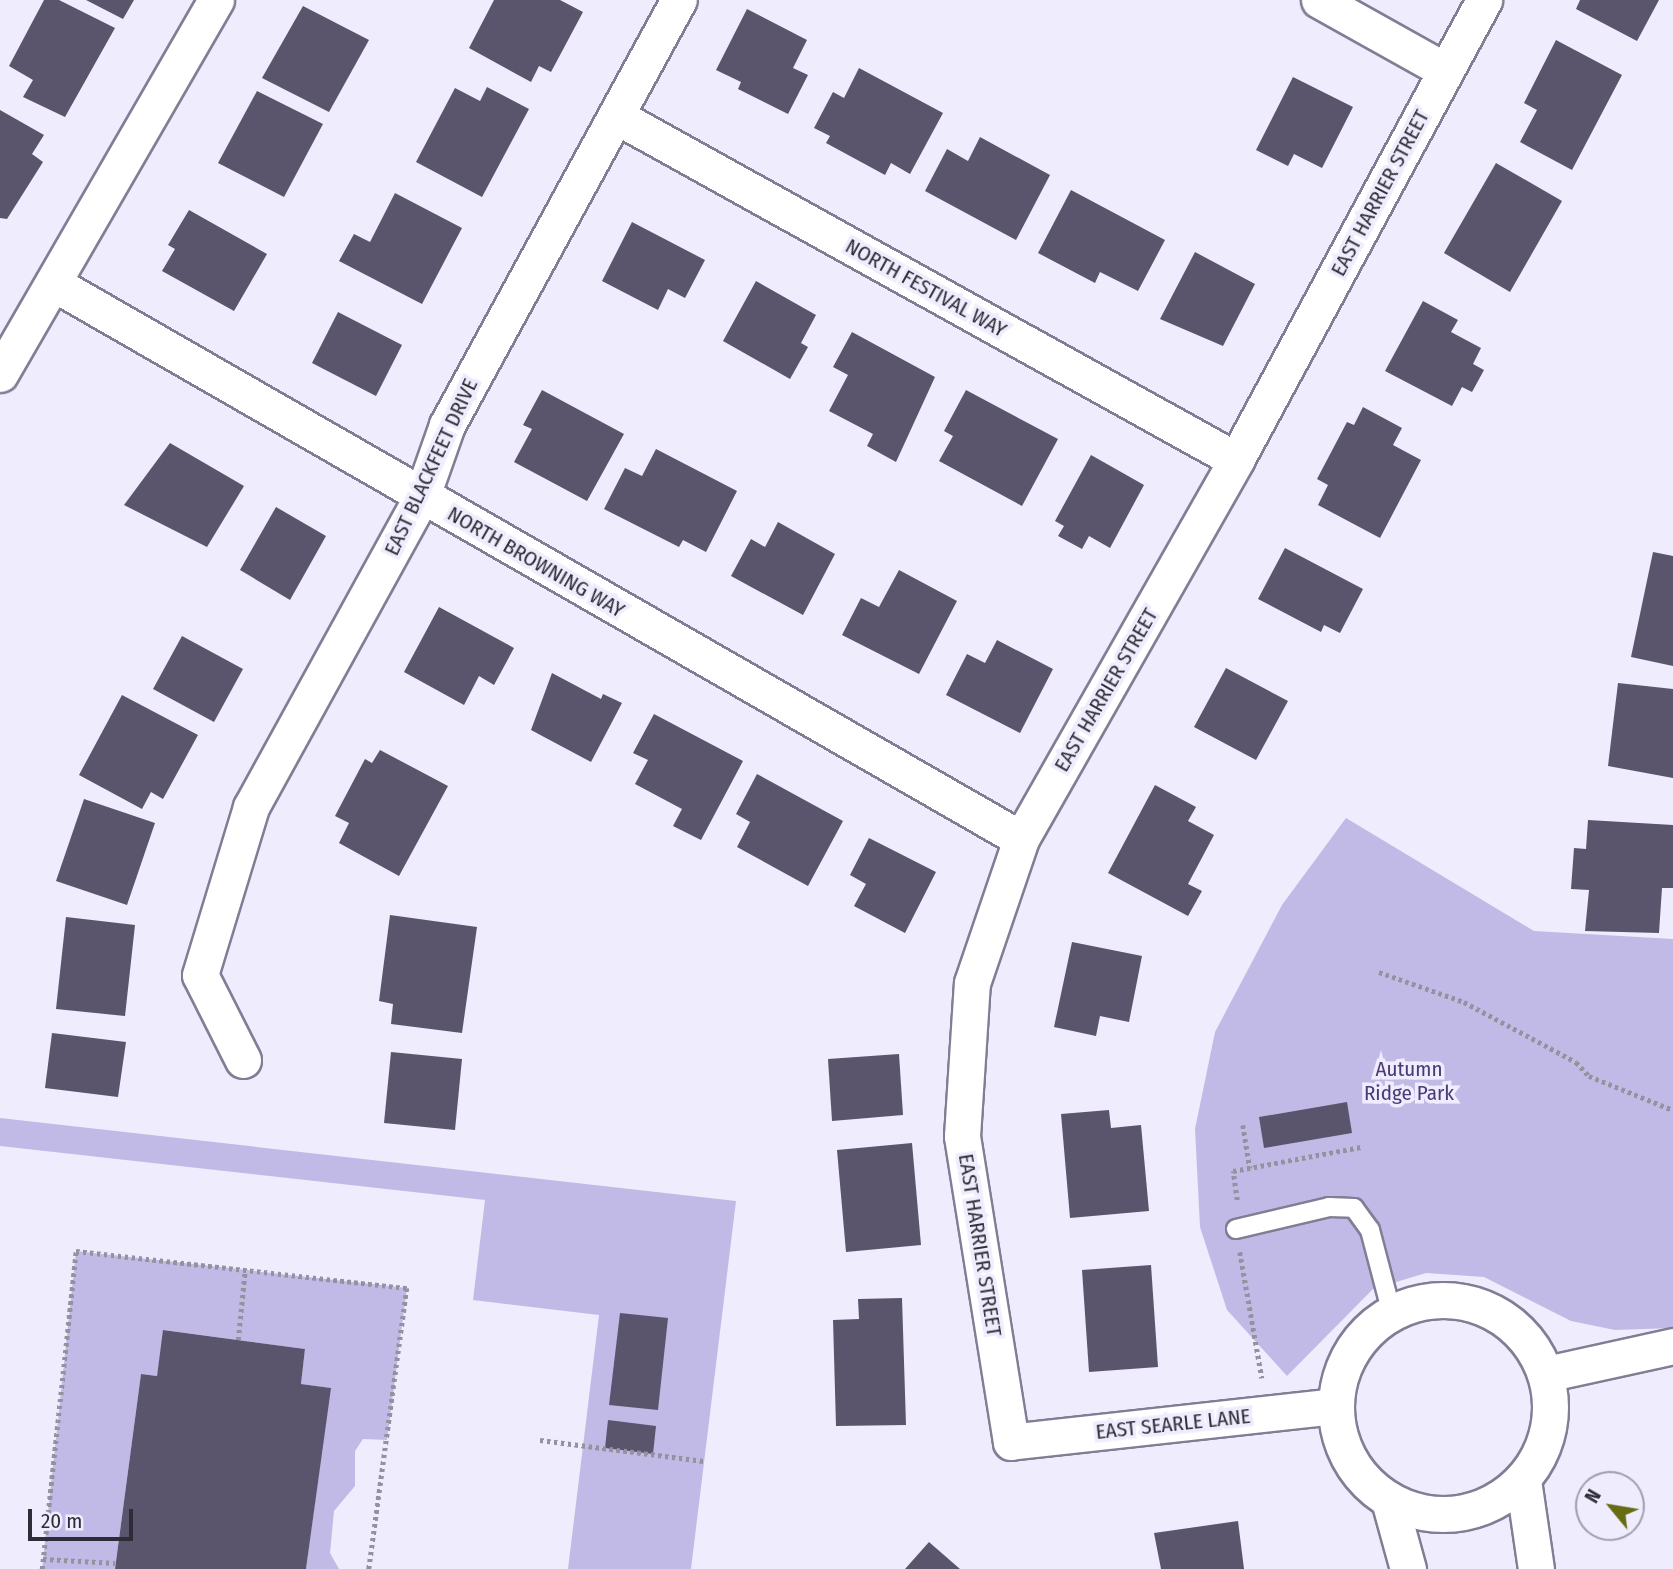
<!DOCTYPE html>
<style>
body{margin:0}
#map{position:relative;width:1673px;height:1569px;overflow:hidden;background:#efecfd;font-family:"Fira Sans Condensed",sans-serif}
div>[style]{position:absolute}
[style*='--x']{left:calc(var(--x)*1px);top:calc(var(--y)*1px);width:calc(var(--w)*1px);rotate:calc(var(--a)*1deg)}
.green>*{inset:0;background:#c2bae6}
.building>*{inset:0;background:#5a556c}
.path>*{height:4.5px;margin-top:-2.25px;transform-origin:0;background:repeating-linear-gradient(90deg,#94929f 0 3.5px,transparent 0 7px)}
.roads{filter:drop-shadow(2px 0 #827d95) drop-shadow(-2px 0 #827d95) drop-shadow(0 2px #827d95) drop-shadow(0 -2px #827d95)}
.service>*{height:18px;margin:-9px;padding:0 9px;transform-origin:9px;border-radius:9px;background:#fff}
.minor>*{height:35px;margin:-17.5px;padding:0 17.5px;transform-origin:17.5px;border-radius:17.5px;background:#fff}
.minor>.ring{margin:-17.5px;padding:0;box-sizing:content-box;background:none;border:35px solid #fff;border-radius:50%}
span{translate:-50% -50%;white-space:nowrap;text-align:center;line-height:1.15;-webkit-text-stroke:7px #efecfd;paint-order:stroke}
.street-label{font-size:21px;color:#2e2c36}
.park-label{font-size:21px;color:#4a3a75}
.north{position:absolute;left:1575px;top:1471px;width:70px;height:70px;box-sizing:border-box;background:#efecfd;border:2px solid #a29fad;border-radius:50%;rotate:300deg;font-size:19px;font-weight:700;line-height:28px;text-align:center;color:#2e2c36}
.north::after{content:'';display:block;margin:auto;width:24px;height:32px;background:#666c11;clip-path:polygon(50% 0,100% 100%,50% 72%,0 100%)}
.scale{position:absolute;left:28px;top:1509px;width:105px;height:32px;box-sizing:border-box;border:4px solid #2e2c36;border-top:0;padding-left:9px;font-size:21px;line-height:24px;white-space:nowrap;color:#2e2c36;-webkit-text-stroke:5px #efecfd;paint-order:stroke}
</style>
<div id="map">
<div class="green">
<div style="clip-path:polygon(1346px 818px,1534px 931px,1673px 939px,1673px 1328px,1615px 1330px,1571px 1321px,1484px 1277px,1426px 1273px,1373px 1289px,1287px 1376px,1227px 1310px,1200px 1227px,1195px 1129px,1215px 1032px,1282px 905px)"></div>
<div style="clip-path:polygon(0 1118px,736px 1201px,691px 1569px,568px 1569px,599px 1315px,473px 1300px,485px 1200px,0 1146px)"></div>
<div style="clip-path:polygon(76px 1251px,407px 1288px,387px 1440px,363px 1439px,355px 1451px,355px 1486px,334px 1511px,330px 1553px,339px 1569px,306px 1569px,330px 1388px,301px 1384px,305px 1349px,164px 1330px,157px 1376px,141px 1374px,115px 1569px,42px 1569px)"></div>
</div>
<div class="building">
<div style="clip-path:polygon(44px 0,59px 0,115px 28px,65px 117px,23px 97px,33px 80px,9px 66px)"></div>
<div style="clip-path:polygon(86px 0,134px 0,123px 19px)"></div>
<div style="clip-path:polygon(494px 0,560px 0,583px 12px,551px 72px,539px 66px,531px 82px,469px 48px)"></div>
<div style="clip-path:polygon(1580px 0,1659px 0,1637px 41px,1576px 9px)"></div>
<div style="clip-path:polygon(303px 6px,369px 40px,329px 112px,262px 78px)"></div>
<div style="clip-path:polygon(747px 9px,807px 40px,793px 68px,808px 75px,788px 114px,738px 89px,741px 82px,716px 70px)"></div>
<div style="clip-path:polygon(1556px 40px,1622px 75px,1572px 170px,1520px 142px,1537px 110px,1524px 103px)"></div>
<div style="clip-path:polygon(859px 68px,943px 113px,910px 174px,891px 163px,885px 175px,826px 143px,830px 136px,814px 128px,833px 92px,844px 98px)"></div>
<div style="clip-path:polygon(1293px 77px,1353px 107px,1322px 168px,1294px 154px,1288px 166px,1256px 150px)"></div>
<div style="clip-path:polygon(487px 87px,529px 109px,482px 197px,416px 162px,455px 88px,480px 101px)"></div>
<div style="clip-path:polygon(257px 91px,323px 124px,284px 197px,218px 163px)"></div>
<div style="clip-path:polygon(0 110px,44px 135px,32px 154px,43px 162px,7px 219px,0 218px)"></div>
<div style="clip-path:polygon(980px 137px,1050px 175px,1016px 240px,925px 191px,947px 149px,968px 161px)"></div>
<div style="clip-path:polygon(1496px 163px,1562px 201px,1510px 292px,1444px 253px)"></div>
<div style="clip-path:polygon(1071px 190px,1165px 240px,1138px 291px,1100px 272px,1095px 283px,1038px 253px)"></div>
<div style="clip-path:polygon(395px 193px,462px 228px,422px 304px,339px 261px,354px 234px,370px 242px)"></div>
<div style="clip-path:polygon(189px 210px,267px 254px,234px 311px,162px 271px,175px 249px,168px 245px)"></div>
<div style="clip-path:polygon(632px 222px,705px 260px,685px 298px,668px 289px,658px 310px,602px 281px)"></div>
<div style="clip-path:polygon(1195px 252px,1255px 284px,1223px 346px,1160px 319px)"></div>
<div style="clip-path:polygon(756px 281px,816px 315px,801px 343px,808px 347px,790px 379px,723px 341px)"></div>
<div style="clip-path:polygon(1423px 301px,1458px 320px,1451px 332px,1481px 348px,1473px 364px,1484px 370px,1472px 392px,1462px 387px,1452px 406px,1385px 371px)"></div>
<div style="clip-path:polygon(338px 312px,402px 345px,376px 396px,312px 363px)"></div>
<div style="clip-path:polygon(852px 332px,935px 377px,896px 462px,867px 446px,873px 434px,829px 411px,848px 375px,833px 367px)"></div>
<div style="clip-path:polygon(542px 390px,624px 434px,587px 501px,514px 462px,532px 429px,523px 425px)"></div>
<div style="clip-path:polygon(966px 390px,1058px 439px,1022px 506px,939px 461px,953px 436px,944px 431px)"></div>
<div style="clip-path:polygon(1363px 407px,1402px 428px,1393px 445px,1421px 460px,1380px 538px,1318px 505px,1328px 485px,1317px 479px,1347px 422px,1354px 425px)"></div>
<div style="clip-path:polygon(170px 443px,244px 486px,207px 547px,124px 505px)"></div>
<div style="clip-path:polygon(656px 449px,737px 491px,706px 552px,683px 540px,679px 547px,604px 509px,625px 468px,642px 476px)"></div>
<div style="clip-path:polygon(1091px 455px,1144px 485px,1110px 548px,1089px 536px,1082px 549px,1058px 536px,1064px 526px,1055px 521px)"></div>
<div style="clip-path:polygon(276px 507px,326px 536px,290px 600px,240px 570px)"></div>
<div style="clip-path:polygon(778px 522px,835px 554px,803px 615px,731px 576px,751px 539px,765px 547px)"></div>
<div style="clip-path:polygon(1285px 548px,1363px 589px,1340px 633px,1324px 625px,1321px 632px,1258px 599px)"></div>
<div style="clip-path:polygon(1653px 552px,1673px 556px,1673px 666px,1631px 657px)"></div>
<div style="clip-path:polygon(899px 570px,957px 601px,919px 674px,842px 635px,861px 598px,879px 607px)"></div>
<div style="clip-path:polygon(439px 607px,514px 648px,494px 685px,479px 676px,464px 705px,404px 672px)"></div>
<div style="clip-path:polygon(182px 636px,243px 669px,214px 722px,153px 689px)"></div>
<div style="clip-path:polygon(997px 640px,1053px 669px,1020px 733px,946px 695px,967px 654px,985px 663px)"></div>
<div style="clip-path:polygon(1226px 668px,1288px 701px,1256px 760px,1194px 727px)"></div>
<div style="clip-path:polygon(552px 673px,601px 699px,603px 694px,622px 703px,591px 762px,531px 730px)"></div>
<div style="clip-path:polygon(1618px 683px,1673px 689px,1673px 778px,1608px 766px)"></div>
<div style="clip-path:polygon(122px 695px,198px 735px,163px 799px,151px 792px,142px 809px,79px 775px)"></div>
<div style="clip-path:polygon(654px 714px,743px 761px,701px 840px,673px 826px,682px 809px,635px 784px,648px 760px,633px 753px)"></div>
<div style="clip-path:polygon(380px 750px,448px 786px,399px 876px,339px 843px,349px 823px,335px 816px,365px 759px,372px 763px)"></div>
<div style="clip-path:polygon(757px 774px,843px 821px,808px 886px,737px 847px,750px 822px,736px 814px)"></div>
<div style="clip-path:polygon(1155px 785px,1196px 807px,1188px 821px,1214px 835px,1188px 884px,1202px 891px,1188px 916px,1108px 873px)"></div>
<div style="clip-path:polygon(84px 799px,155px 823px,127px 905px,56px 881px)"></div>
<div style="clip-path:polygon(1588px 820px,1673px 825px,1673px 888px,1662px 888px,1659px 933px,1585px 931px,1589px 890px,1571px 889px,1574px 848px,1586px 849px)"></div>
<div style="clip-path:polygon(869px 838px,936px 872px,905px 933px,854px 906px,866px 884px,850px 875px)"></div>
<div style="clip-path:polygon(390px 915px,477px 927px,462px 1033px,391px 1024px,393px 1004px,379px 1001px)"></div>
<div style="clip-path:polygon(66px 917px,135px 925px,125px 1016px,56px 1009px)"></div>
<div style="clip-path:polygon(1072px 942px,1142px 956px,1129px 1022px,1100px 1016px,1096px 1036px,1054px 1027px)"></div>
<div style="clip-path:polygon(52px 1033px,126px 1042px,118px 1097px,45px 1088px)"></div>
<div style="clip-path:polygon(391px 1052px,462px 1059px,455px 1130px,384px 1123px)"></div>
<div style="clip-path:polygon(899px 1054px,903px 1115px,832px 1121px,828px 1059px)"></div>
<div style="clip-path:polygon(1347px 1102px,1352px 1133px,1264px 1148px,1259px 1117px)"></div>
<div style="clip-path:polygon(1109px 1110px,1111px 1128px,1141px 1125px,1149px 1211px,1070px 1218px,1061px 1114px)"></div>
<div style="clip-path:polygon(912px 1143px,921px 1245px,846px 1252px,837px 1150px)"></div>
<div style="clip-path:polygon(1151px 1265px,1158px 1367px,1089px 1372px,1082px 1270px)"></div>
<div style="clip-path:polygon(902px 1298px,906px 1425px,836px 1426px,833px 1320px,859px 1319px,858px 1299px)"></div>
<div style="clip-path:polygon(620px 1313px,668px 1318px,658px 1410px,609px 1405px)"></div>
<div style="clip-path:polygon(163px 1330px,305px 1349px,301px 1384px,331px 1388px,306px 1569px,115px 1569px,141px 1374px,157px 1376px)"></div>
<div style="clip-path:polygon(608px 1420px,656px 1426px,653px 1454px,605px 1448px)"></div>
<div style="clip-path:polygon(1238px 1521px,1244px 1569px,1161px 1569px,1154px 1533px)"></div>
<div style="clip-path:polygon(929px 1542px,960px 1569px,905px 1569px)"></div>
</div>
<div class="path">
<div style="--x:1379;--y:972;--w:90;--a:19.4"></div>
<div style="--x:1464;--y:1002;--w:127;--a:28.2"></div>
<div style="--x:1576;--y:1062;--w:19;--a:47"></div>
<div style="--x:1589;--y:1076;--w:91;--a:22"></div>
<div style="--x:1243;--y:1125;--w:44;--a:80.8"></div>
<div style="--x:1237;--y:1200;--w:29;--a:-98"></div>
<div style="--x:1233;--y:1171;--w:130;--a:-10.6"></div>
<div style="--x:1240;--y:1252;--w:128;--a:80.1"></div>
<div style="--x:238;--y:1340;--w:70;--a:-84.3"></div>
<div style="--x:540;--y:1440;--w:165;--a:7.3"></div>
<div style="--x:43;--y:1559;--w:72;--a:3.2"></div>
<div style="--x:42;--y:1569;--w:320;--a:-83.9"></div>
<div style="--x:76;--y:1251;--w:333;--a:6.4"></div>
<div style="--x:407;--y:1288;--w:284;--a:97.7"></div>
</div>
<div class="roads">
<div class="service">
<div style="--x:1236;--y:1229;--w:96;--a:-13.3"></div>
<div style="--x:1329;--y:1207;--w:25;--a:2"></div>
<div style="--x:1354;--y:1208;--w:27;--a:54"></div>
<div style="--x:1370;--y:1230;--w:87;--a:75.3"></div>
</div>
<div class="minor">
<div style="--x:1319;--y:0;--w:145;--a:29.2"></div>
<div style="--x:616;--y:116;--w:709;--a:29.02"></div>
<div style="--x:53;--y:283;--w:1116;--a:29.87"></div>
<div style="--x:0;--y:374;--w:432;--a:-60"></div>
<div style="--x:243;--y:1060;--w:95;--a:-116.8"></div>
<div style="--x:200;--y:975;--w:176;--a:-73.1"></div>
<div style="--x:251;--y:807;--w:355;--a:-61.2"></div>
<div style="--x:422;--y:496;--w:75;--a:-70.6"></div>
<div style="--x:447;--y:425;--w:484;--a:-61.4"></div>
<div class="ring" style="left:1336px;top:1300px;width:179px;height:179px"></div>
<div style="--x:1546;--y:1374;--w:130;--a:-12.4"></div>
<div style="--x:1335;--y:1406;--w:326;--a:173.7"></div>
<div style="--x:1011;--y:1442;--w:310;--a:-99.1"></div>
<div style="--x:962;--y:1136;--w:153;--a:-86.3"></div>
<div style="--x:972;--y:983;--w:152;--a:-71.2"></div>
<div style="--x:1021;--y:839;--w:436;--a:-60.4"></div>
<div style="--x:1236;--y:460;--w:523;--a:-61.67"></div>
<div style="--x:1523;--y:1480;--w:90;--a:81.7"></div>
<div style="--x:1389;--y:1500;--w:72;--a:74.6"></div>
</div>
</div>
<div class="street-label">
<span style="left:1380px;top:193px;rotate:-62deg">EAST HARRIER STREET</span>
<span style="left:926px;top:288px;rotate:29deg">NORTH FESTIVAL WAY</span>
<span style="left:431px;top:467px;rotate:-65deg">EAST BLACKFEET DRIVE</span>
<span style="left:536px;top:562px;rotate:30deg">NORTH BROWNING WAY</span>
<span style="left:1106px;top:690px;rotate:-60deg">EAST HARRIER STREET</span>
<span style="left:980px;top:1245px;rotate:81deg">EAST HARRIER STREET</span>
<span style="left:1173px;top:1424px;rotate:-6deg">EAST SEARLE LANE</span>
</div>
<div class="park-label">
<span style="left:1409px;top:1081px">Autumn<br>Ridge Park</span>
</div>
<div class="north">N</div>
<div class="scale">20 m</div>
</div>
